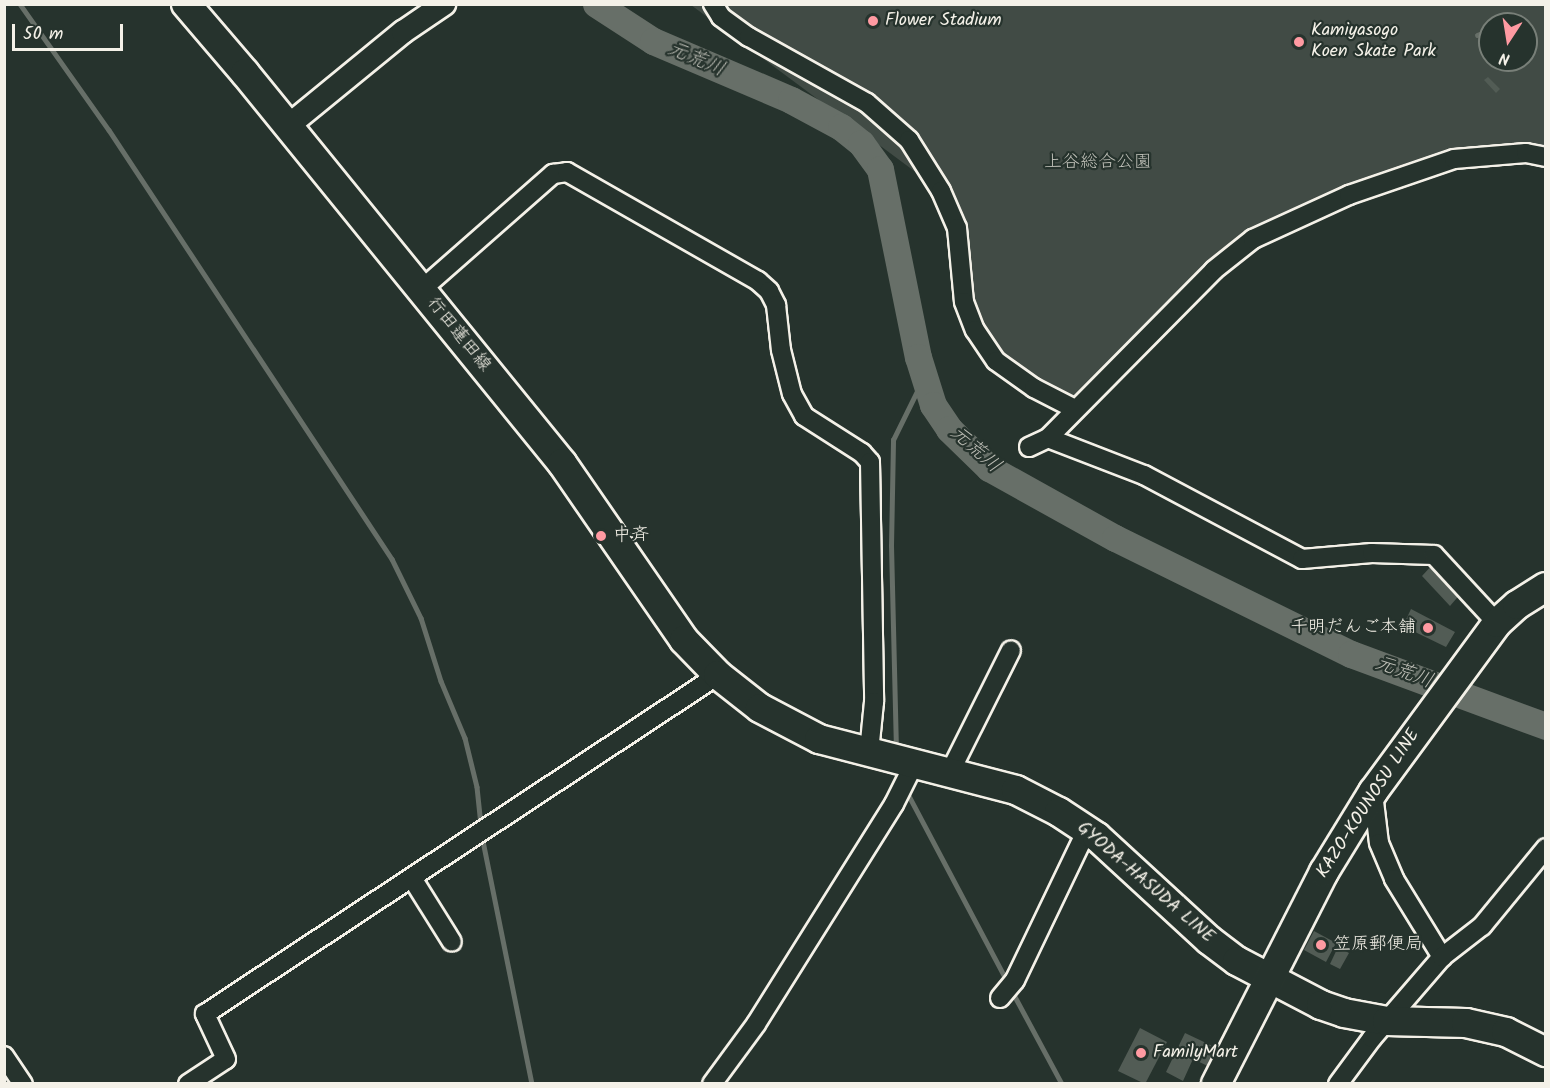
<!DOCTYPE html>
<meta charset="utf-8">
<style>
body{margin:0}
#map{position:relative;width:1550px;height:1088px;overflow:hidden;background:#26332d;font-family:Kalam,"Klee One",sans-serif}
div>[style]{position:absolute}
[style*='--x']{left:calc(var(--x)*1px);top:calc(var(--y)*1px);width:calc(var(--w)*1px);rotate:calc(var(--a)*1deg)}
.green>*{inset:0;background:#414b45}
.stream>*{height:4.5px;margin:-2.25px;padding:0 2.25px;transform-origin:2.25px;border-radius:2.25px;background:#676f68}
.river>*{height:27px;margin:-13.5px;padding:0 13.5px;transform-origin:13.5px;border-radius:13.5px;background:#676f68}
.building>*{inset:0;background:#525c55}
.roads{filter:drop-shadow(2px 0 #f4f1e8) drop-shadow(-2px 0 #f4f1e8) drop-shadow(0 2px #f4f1e8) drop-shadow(0 -2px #f4f1e8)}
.minor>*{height:18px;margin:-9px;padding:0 9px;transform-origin:9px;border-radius:9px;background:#26332d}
.tertiary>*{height:22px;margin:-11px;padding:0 11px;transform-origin:11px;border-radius:11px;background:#26332d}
.primary>*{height:28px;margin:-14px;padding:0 14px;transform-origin:14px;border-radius:14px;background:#26332d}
.dots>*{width:16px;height:16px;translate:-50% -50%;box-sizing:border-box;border:3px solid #26332d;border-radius:50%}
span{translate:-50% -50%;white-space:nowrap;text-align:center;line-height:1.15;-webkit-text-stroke:4.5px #26332d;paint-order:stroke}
.poi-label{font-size:18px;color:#f4f1e8}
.left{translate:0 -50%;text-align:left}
.right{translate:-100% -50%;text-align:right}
.park-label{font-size:18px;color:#bebfb7}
.street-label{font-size:18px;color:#f4f1e8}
.water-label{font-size:20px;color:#bcbdb5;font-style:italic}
.frame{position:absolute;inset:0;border:6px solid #f4f1e8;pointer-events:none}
.north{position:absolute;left:1478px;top:12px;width:60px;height:60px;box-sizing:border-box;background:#26332d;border:2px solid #787f78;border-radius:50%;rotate:192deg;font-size:16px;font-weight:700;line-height:24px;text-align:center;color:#f4f1e8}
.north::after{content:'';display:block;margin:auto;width:21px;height:27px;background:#ff9aa2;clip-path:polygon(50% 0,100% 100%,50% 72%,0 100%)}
.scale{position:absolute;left:12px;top:24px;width:111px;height:27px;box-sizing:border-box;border:3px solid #f4f1e8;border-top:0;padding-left:8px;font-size:18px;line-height:21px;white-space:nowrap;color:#f4f1e8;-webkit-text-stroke:4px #26332d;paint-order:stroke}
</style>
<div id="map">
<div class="green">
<div style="clip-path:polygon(evenodd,691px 5px,1545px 5px,1545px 158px,1454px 159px,1349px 195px,1214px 270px,1075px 409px,996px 361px,975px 330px,941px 191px,691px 5px,1490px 24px,1526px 24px,1526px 60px,1490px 60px,1490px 24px)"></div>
</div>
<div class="stream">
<div style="--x:20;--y:4;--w:154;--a:54.8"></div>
<div style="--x:109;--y:130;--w:514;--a:56.59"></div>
<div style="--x:392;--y:559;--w:66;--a:63.8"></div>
<div style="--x:421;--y:618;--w:66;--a:72.4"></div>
<div style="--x:441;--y:681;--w:62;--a:67.2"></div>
<div style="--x:465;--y:738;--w:50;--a:76.2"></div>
<div style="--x:477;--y:787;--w:38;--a:84"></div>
<div style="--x:1477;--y:35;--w:14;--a:-21"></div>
<div style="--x:1526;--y:36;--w:3;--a:45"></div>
<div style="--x:896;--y:750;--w:204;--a:-91.4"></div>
<div style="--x:891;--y:546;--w:106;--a:-88.9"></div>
<div style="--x:893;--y:440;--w:70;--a:-63.8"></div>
<div style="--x:907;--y:792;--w:214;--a:62.1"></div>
<div style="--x:482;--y:836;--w:253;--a:78.6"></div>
<div style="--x:1012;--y:991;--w:106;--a:61.7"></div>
<div style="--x:4;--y:1074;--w:12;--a:55"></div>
</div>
<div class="river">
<div style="--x:596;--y:4;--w:68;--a:33"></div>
<div style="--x:653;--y:41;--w:150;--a:23.1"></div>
<div style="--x:791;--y:100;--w:57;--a:28.4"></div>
<div style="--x:841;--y:127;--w:26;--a:39"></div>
<div style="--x:861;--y:143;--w:32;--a:54"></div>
<div style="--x:880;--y:169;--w:192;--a:78.6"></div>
<div style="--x:918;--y:357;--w:50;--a:72.6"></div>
<div style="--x:933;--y:405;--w:29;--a:56"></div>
<div style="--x:949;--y:429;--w:56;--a:44.3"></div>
<div style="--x:989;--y:468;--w:144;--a:29.1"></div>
<div style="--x:1115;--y:538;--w:263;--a:26.2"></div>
<div style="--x:1351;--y:654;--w:208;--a:20.3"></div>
</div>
<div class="building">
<div style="clip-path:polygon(1488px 77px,1500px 89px,1496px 93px,1484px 80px)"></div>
<div style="clip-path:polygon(1433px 564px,1462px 592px,1450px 606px,1422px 576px)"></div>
<div style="clip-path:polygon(1411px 609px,1455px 632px,1446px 647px,1413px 631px,1412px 635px,1401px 630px)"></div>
<div style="clip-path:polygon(1314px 931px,1336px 943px,1326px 962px,1304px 950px)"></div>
<div style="clip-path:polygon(1338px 947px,1349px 953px,1340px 969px,1330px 964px)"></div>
<div style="clip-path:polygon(1140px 1028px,1167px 1042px,1145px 1084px,1118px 1071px)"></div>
<div style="clip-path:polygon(1185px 1033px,1221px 1050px,1212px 1068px,1193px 1059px,1183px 1081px,1166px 1072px)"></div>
</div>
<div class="roads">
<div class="minor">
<div style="--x:713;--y:4;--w:15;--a:58"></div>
<div style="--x:721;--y:17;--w:34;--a:36"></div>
<div style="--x:749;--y:37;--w:135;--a:29.2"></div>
<div style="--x:867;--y:103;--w:56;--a:41.4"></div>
<div style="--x:909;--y:140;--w:60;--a:57.9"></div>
<div style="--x:941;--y:191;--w:40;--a:66.6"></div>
<div style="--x:957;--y:228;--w:74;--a:84.6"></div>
<div style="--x:964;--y:302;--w:30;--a:69"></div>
<div style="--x:975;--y:330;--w:37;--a:56"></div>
<div style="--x:996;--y:361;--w:47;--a:35.4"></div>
<div style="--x:1034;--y:388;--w:46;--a:27.1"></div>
<div style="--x:421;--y:290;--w:176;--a:-41.3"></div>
<div style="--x:553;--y:174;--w:14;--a:-8"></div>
<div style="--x:567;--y:172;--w:220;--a:29.7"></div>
<div style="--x:758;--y:281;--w:15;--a:42"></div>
<div style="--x:769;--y:291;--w:16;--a:63"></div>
<div style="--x:776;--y:305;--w:45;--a:83.7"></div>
<div style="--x:781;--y:350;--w:45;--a:76"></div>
<div style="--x:792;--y:394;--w:25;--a:61"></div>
<div style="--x:804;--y:416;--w:69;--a:32.5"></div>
<div style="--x:862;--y:453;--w:12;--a:48"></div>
<div style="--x:870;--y:462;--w:240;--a:89"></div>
<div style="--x:874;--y:702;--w:50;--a:95.7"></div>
<div style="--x:1048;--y:438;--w:103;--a:21.1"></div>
<div style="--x:1144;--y:475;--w:179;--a:28"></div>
<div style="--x:1302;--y:559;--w:70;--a:-4.9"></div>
<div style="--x:1372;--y:553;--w:62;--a:1.8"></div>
<div style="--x:1434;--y:555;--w:93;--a:47.2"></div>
<div style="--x:1029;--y:447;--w:21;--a:-25"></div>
<div style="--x:1048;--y:438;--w:236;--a:-45.3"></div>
<div style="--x:1214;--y:270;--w:50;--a:-38.5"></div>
<div style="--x:1253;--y:239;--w:106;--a:-24.6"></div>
<div style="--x:1349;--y:195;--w:111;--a:-18.9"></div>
<div style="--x:1454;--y:159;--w:72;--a:-4.8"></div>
<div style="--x:1526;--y:153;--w:20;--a:11"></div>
<div style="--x:950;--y:772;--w:136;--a:-63.4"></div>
<div style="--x:1373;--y:793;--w:50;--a:83.2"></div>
<div style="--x:1379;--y:843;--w:39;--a:67"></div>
<div style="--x:1394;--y:879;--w:92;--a:58.4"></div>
<div style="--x:412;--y:878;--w:75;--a:58"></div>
<div style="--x:1000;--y:998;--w:23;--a:-50"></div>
<div style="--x:1015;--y:980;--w:166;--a:-64.4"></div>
<div style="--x:4;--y:1056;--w:34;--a:56"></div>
<div style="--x:188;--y:1084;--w:45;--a:-33.3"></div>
<div style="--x:226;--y:1059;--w:50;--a:-115"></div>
<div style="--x:205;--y:1014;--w:615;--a:-33.46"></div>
<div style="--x:712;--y:1084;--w:74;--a:-53.7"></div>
<div style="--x:756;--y:1024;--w:260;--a:-57.9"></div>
<div style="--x:894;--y:804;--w:45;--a:-63.4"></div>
<div style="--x:1338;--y:1084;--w:57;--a:-53.5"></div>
<div style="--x:1372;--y:1038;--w:107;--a:-49.2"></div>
<div style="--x:1442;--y:957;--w:51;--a:-37.8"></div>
<div style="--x:1482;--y:926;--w:101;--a:-50.6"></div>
</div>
<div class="tertiary">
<div style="--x:288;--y:126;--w:149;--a:-39.3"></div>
<div style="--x:403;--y:32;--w:50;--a:-34.3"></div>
</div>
<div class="primary">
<div style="--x:186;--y:4;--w:91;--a:49.5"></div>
<div style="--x:245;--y:73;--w:503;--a:50.9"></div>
<div style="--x:562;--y:463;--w:215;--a:55.4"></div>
<div style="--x:684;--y:640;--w:49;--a:45.8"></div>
<div style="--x:718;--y:675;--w:53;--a:38.2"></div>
<div style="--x:760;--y:708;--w:67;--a:27.7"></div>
<div style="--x:819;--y:739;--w:203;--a:14.5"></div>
<div style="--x:1016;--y:790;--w:48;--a:27.1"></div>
<div style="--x:1059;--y:812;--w:45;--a:33.3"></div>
<div style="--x:1097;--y:837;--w:152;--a:42.6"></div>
<div style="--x:1209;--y:940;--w:35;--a:37"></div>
<div style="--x:1237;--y:961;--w:95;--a:27.6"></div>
<div style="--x:1321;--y:1005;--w:24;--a:19"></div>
<div style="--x:1344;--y:1013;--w:44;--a:10.5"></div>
<div style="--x:1387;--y:1021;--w:79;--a:1.5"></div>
<div style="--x:1466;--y:1023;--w:41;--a:12.7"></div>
<div style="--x:1506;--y:1032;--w:45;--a:26.6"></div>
<div style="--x:1216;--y:1084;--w:238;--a:-63"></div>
<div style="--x:1324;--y:872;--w:94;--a:-58.5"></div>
<div style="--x:1373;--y:792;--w:210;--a:-53.7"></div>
<div style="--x:1497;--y:623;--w:27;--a:-42"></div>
<div style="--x:1517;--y:605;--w:34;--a:-32"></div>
</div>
</div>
<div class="dots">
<div style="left:873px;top:21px;background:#ff9aa2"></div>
<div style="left:1299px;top:42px;background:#ff9aa2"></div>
<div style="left:601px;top:536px;background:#ff9aa2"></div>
<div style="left:1428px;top:628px;background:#ff9aa2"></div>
<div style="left:1321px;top:945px;background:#ff9aa2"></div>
<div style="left:1141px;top:1053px;background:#ff9aa2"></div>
</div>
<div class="poi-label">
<span class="left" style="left:885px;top:21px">Flower Stadium</span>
<span class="left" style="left:1311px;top:42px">Kamiyasogo<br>Koen Skate Park</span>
<span class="left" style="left:613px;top:536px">中斉</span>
<span class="right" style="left:1416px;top:628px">千明だんご本舗</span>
<span class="left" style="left:1333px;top:945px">笠原郵便局</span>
<span class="left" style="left:1153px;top:1053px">FamilyMart</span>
</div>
<div class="park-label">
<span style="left:1098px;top:163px">上谷総合公園</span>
</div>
<div class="street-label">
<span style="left:458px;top:335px;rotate:51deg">行田蓮田線</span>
<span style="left:1369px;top:804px;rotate:-57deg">KAZO-KOUNOSU LINE</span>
<span style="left:1145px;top:883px;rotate:41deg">GYODA-HASUDA LINE</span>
</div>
<div class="water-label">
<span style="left:696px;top:60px;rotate:23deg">元荒川</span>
<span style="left:975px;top:450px;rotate:41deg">元荒川</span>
<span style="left:1404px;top:673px;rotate:20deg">元荒川</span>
</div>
<div class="frame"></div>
<div class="north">N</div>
<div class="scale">50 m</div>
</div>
